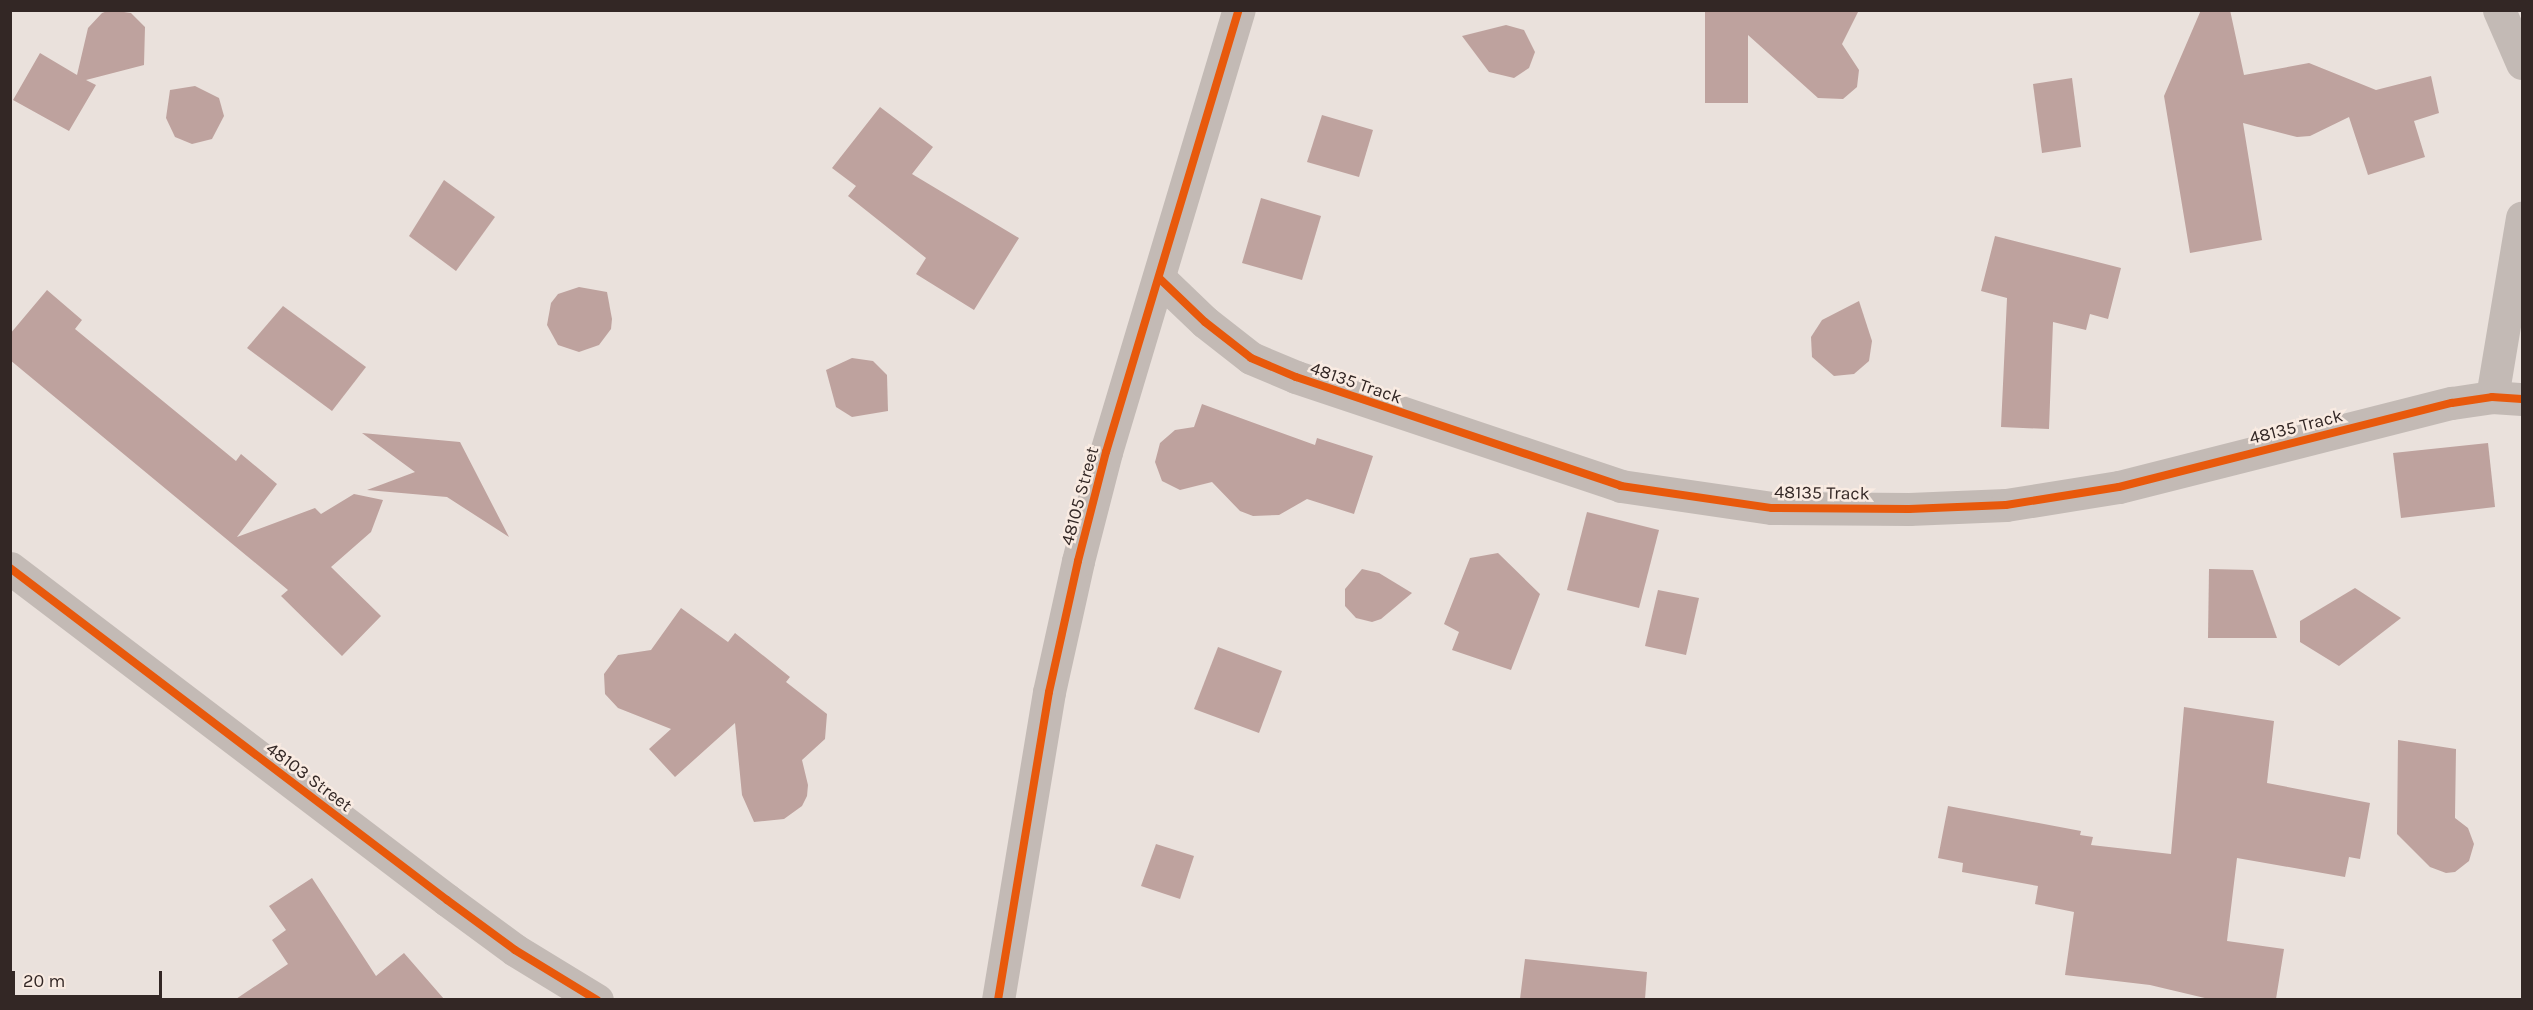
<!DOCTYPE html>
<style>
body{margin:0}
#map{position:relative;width:2533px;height:1010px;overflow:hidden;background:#eae1dc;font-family:Karla,sans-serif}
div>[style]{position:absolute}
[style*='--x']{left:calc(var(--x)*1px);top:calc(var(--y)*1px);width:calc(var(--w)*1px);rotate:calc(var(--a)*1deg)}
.building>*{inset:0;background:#bea29e}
.minor>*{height:33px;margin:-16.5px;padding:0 16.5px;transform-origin:16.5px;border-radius:16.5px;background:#c3bab5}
.cycleway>*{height:8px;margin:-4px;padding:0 4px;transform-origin:4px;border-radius:4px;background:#e8590c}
span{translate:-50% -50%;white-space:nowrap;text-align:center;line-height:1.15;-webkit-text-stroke:5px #f9ebe2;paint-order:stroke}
.street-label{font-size:18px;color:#332725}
.frame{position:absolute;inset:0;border:12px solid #332725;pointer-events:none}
.scale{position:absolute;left:12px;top:971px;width:150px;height:27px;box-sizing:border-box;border:3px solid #332725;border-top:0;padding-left:8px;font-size:18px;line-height:21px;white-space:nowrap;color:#332725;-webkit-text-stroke:4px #f9ebe2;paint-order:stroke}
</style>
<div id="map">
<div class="building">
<div style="clip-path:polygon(110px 10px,131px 13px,145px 27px,144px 65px,86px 80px,96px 85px,69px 131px,13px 100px,40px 53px,77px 75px,88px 28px,102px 13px)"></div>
<div style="clip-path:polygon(1705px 10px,1859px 10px,1842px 44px,1859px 70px,1857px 87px,1843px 99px,1818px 98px,1748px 35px,1748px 103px,1705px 103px)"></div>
<div style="clip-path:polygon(2201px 10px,2230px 10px,2244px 75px,2309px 63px,2376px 90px,2431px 76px,2439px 113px,2414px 121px,2425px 157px,2368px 175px,2349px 117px,2310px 136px,2297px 137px,2243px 123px,2262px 240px,2190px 253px,2164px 96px)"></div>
<div style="clip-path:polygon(1506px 25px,1524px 30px,1535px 52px,1529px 68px,1514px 78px,1489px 72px,1462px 36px)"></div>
<div style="clip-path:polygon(2072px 78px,2081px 147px,2042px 153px,2033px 84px)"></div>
<div style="clip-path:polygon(195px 86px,219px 98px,224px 116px,212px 139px,192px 144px,175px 137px,166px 118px,170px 90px)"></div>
<div style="clip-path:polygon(880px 107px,933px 147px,912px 174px,1019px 238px,974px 310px,916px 274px,926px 258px,848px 196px,856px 186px,832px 168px)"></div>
<div style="clip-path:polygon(1322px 115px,1373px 130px,1359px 177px,1307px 162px)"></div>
<div style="clip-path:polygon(444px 180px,495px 217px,456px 271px,409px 236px)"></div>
<div style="clip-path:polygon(1261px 198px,1321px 216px,1302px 280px,1242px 263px)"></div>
<div style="clip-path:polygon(1995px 236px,2121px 268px,2108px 319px,2090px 314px,2086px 330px,2053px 322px,2049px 429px,2001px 427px,2007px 298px,1981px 291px)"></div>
<div style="clip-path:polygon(579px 287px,607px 292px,612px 319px,611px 329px,599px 345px,579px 352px,558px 345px,547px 325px,551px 303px,558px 294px)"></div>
<div style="clip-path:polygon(47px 290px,82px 320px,75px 329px,236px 461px,241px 454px,277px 484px,237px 537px,315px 508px,321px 514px,354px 494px,383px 500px,371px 532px,331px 567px,381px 616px,342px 656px,281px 596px,288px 590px,10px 360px,10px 334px)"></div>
<div style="clip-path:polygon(1859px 301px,1872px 341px,1869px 361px,1854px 374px,1834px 376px,1812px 357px,1811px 337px,1822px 320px)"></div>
<div style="clip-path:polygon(283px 306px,366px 367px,332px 411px,247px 348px)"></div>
<div style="clip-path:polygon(852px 358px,873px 361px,887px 375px,888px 411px,852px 417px,836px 407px,826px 370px)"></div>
<div style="clip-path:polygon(1202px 404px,1315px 445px,1317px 438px,1373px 456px,1354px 514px,1307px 499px,1279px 515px,1253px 516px,1240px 511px,1212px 482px,1180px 490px,1162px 481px,1155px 462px,1160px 443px,1175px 430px,1194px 427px)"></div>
<div style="clip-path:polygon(362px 433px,460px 442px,509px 537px,447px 497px,367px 490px,415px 472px)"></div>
<div style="clip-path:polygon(2488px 443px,2495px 507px,2401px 518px,2393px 453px)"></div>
<div style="clip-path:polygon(1587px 512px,1659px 530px,1639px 608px,1567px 590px)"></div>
<div style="clip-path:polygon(1498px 553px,1540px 594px,1511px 670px,1452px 650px,1459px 632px,1444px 624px,1470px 558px)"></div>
<div style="clip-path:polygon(1362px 569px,1379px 573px,1412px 593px,1381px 619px,1372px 622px,1356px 618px,1345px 606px,1345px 589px)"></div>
<div style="clip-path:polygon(2209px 569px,2253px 570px,2277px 638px,2208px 638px)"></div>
<div style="clip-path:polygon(2355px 588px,2401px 618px,2339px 666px,2300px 642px,2300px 621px)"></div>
<div style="clip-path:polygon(1658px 590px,1699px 598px,1686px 655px,1645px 646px)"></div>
<div style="clip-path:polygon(681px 608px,728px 642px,735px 633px,790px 677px,786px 682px,827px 714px,825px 739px,802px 760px,808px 785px,807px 796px,802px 806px,784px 819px,754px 822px,742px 795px,735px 723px,675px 777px,649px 749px,671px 729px,618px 708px,605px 694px,604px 674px,618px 655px,651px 650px)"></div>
<div style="clip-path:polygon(1218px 647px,1282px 671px,1259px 733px,1194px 709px)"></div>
<div style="clip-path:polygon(2184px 707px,2274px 721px,2267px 783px,2370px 803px,2360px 859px,2349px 857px,2345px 877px,2237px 858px,2227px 941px,2284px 949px,2276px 999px,2209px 999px,2150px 985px,2065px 975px,2074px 912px,2035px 904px,2038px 886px,1962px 872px,1963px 863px,1938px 858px,1948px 806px,2081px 831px,2080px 835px,2093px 837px,2091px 845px,2171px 854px)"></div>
<div style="clip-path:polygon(2398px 740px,2456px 749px,2455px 818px,2468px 828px,2474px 844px,2469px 861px,2455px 872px,2446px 873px,2430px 867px,2397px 834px)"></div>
<div style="clip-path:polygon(1156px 844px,1194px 856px,1180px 899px,1141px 886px)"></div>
<div style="clip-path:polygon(312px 878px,376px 976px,404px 953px,444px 999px,236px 999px,288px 964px,272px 940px,286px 930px,269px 906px)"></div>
<div style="clip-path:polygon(1525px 959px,1647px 972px,1645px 999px,1520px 999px)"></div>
</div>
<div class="minor">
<div style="--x:2499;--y:10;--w:58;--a:66.5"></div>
<div style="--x:1160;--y:279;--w:62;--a:43.7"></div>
<div style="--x:1205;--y:322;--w:58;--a:38"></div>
<div style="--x:1251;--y:358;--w:49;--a:22.9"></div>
<div style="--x:1296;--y:377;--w:343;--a:18.5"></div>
<div style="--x:1621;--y:486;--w:153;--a:8.3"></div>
<div style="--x:1772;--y:508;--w:137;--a:0.4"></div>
<div style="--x:1909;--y:509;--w:97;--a:-2.4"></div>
<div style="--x:2006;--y:505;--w:114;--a:-9.1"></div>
<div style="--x:2119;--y:487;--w:343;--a:-14.2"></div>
<div style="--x:2452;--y:403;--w:40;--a:-8.5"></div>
<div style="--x:2492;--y:397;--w:30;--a:4"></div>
<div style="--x:2492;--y:397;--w:182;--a:-80.5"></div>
<div style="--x:10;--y:568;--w:549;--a:37.22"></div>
<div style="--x:447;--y:900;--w:84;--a:36.3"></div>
<div style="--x:515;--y:950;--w:96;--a:31.4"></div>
<div style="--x:998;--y:1000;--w:312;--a:-80.6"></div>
<div style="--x:1049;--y:692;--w:134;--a:-77.5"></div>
<div style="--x:1078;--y:561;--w:113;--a:-75.6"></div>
<div style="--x:1106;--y:452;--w:462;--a:-73.3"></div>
</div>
<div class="cycleway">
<div style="--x:1160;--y:279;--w:62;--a:43.7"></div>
<div style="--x:1205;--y:322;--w:58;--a:38"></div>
<div style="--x:1251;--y:358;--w:49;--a:22.9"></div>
<div style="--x:1296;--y:377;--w:343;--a:18.5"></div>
<div style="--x:1621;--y:486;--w:153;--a:8.3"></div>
<div style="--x:1772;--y:508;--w:137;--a:0.4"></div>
<div style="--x:1909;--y:509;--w:97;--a:-2.4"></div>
<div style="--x:2006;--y:505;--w:114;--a:-9.1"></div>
<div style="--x:2119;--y:487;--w:343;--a:-14.2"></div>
<div style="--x:2452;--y:403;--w:40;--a:-8.5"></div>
<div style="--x:2492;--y:397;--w:30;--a:4"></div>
<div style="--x:10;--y:568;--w:549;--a:37.22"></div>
<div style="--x:447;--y:900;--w:84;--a:36.3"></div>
<div style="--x:515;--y:950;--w:96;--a:31.4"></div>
<div style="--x:998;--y:1000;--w:312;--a:-80.6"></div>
<div style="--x:1049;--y:692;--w:134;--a:-77.5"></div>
<div style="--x:1078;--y:561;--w:113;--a:-75.6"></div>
<div style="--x:1106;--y:452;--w:462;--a:-73.3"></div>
</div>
<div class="street-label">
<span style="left:1356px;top:383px;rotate:19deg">48135 Track</span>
<span style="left:2296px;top:427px;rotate:-14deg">48135 Track</span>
<span style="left:1822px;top:493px;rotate:1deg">48135 Track</span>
<span style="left:1080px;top:496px;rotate:-75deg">48105 Street</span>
<span style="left:309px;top:777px;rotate:37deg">48103 Street</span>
</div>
<div class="frame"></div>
<div class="scale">20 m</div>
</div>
